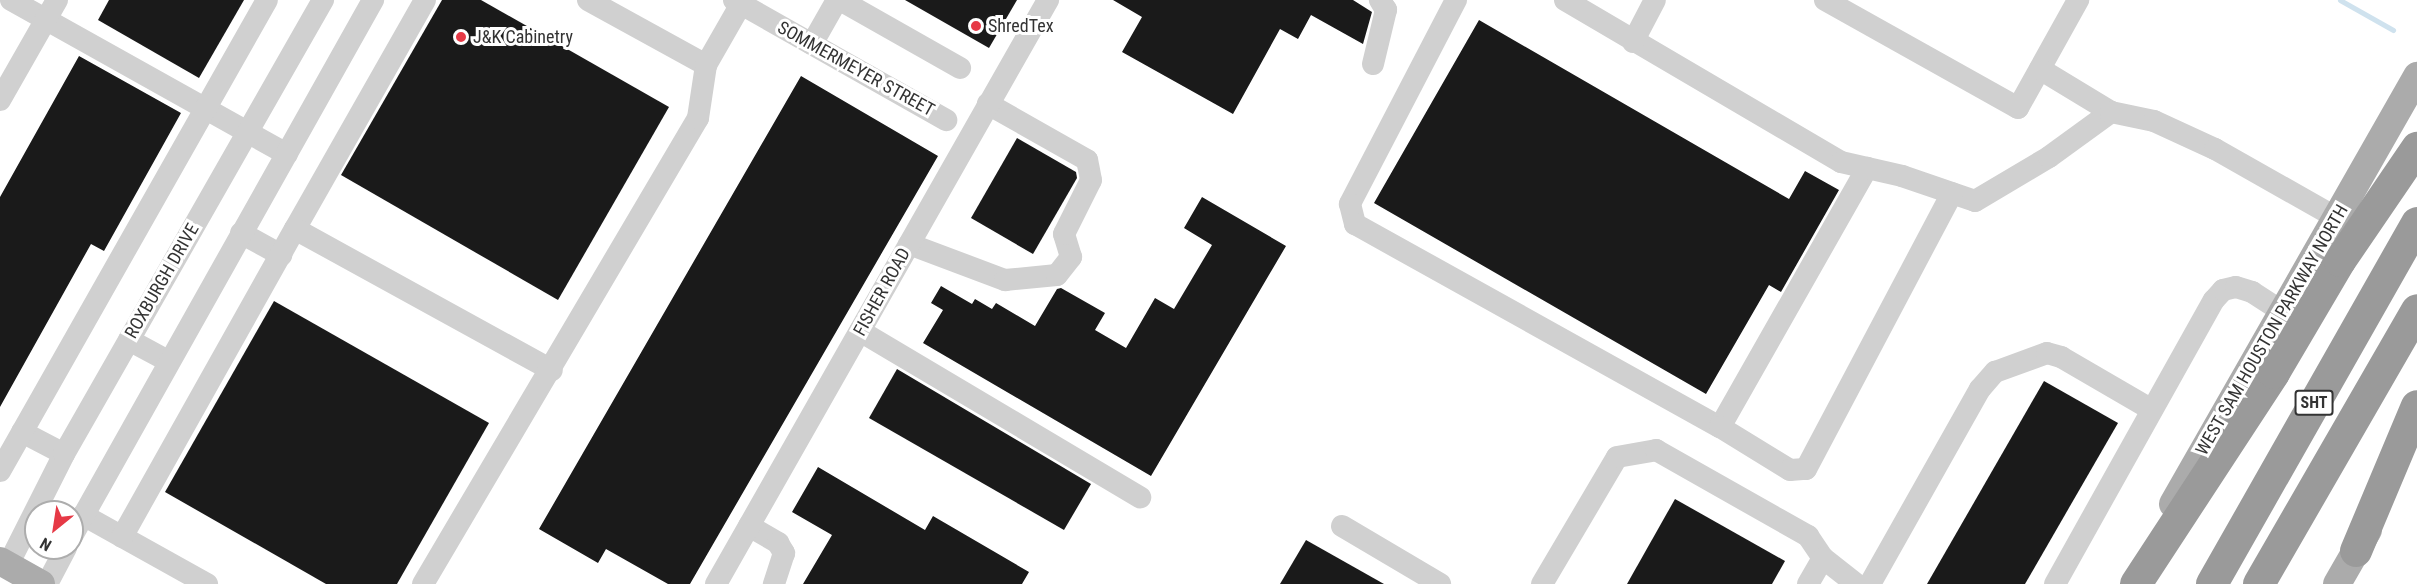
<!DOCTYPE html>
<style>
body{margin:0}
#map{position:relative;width:2417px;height:584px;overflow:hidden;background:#fff;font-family:"Roboto Condensed",sans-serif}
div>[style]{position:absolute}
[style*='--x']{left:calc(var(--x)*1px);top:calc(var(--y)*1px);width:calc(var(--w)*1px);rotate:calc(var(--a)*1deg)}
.stream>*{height:5px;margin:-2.5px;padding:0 2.5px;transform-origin:2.5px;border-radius:2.5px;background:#cfe2ee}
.building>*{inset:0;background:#1a1a1a}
.minor>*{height:22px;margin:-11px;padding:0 11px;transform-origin:11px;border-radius:11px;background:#d0d0d0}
.major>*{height:28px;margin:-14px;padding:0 14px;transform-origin:14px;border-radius:14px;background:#ababab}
.highway>*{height:32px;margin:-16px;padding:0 16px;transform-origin:16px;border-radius:16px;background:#9a9a9a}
.dots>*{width:16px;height:16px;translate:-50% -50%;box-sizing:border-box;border:3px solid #fff;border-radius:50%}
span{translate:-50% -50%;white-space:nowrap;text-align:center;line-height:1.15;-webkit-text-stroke:6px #fff;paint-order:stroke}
.shield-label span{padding:2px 4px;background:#fff;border:2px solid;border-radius:4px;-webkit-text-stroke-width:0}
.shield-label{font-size:16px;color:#333;font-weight:700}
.poi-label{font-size:18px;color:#333}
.left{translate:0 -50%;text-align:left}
.street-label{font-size:18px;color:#333}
.north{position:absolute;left:24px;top:500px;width:60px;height:60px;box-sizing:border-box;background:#fff;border:2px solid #adadad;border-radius:50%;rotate:210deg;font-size:16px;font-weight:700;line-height:24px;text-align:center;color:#333}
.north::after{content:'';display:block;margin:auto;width:21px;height:27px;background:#e63946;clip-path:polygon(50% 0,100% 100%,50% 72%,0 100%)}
</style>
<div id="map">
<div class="stream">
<div style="--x:2340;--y:0;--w:61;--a:29.5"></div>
</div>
<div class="building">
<div style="clip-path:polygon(109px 0,244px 0,199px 78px,98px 20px)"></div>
<div style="clip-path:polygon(442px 0,481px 0,669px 107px,558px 300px,341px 175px)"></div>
<div style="clip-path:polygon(905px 0,1017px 0,989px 48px)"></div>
<div style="clip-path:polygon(1113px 0,1353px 0,1372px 12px,1363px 44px,1311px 15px,1298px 39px,1280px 29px,1233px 114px,1122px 52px,1142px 17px)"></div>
<div style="clip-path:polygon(1479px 20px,1789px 199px,1805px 171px,1839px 190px,1781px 292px,1769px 285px,1706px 394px,1374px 203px)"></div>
<div style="clip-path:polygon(79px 56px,181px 113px,104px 251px,91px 244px,0 407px,0 197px)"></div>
<div style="clip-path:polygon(801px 76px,938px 156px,690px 584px,668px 584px,606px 549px,598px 563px,539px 529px)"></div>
<div style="clip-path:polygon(1017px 138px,1076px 172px,1077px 178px,1033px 254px,971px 218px)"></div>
<div style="clip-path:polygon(1202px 197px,1286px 246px,1151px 476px,923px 343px,943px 310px,931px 303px,941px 286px,972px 304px,975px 299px,992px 309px,996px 303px,1035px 326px,1057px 289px,1061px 288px,1105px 313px,1095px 330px,1126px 348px,1155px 298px,1174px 309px,1212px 245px,1184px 228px)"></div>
<div style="clip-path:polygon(274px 301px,489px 423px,397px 584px,326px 584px,165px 492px)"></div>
<div style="clip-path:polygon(897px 369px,1091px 484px,1064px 530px,869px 418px)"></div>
<div style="clip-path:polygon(2044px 381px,2118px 423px,2025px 584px,1927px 584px)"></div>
<div style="clip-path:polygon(818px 467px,925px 530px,933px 516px,1029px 572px,1022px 584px,803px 584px,832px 535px,792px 512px)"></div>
<div style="clip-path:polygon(1675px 499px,1785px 561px,1772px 584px,1627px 584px)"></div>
<div style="clip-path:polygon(1306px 540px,1384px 584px,1280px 584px)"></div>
</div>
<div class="minor">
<div style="--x:11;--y:0;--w:316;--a:29.2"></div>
<div style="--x:588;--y:0;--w:135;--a:28.8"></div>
<div style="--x:734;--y:0;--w:244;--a:29.5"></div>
<div style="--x:840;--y:0;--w:138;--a:29.5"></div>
<div style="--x:1456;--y:0;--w:230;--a:117.5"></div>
<div style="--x:1350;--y:204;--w:21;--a:76"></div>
<div style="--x:1355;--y:224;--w:418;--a:29.1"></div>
<div style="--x:1720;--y:427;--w:298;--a:-60.4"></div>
<div style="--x:1565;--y:0;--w:320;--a:30.4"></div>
<div style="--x:1841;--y:162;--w:63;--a:12.9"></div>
<div style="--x:1902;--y:176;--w:77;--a:18.9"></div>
<div style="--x:1975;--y:201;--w:86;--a:-30.7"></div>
<div style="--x:2049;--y:157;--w:77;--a:-36"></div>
<div style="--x:1825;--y:0;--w:221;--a:29.2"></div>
<div style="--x:2018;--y:108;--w:124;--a:-60.9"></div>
<div style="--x:1633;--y:42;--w:47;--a:-62.4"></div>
<div style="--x:812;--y:44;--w:51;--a:-60.4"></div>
<div style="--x:1373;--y:64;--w:56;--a:-76.5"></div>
<div style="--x:1386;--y:10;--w:12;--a:-121"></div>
<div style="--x:2040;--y:69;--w:83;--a:31.2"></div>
<div style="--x:2111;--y:112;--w:44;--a:11.8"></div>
<div style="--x:2154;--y:121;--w:67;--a:24.7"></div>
<div style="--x:2215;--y:149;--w:138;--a:29.5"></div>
<div style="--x:0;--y:100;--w:115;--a:-60.3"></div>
<div style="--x:295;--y:229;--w:263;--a:-60.4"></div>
<div style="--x:241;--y:233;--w:46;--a:28.8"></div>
<div style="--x:909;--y:244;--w:103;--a:20.6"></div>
<div style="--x:1005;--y:280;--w:52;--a:-5.5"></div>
<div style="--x:1057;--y:275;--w:23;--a:-52"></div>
<div style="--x:1071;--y:257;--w:24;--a:-107"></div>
<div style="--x:1064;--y:234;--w:60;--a:-63.4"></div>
<div style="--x:1091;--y:180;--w:20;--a:-101"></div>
<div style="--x:1087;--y:160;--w:114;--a:-150.5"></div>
<div style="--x:860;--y:331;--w:326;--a:30.7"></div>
<div style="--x:129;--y:340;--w:44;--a:28.3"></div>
<div style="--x:1720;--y:427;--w:82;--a:31.6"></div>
<div style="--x:1790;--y:470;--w:16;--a:-4"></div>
<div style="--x:1806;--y:469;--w:312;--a:-62.1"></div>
<div style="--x:22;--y:432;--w:47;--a:27.6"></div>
<div style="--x:0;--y:471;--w:541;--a:-60.45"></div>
<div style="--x:83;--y:515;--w:142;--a:29.1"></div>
<div style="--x:749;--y:526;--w:34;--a:30"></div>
<div style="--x:778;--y:543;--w:12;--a:59"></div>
<div style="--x:784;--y:553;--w:33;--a:108"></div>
<div style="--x:1342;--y:526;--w:114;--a:30.6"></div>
<div style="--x:72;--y:536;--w:615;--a:-60.68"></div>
<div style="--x:122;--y:537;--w:353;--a:-60.7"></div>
<div style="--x:295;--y:229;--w:293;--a:28.8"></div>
<div style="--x:8;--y:565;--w:124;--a:-63.2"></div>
<div style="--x:64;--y:454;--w:523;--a:-60.3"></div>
<div style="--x:47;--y:584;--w:41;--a:-62.2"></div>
<div style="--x:423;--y:584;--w:541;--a:-59.45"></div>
<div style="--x:698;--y:118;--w:54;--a:-81.4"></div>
<div style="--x:706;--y:65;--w:70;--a:-60.2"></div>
<div style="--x:716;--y:584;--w:672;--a:-60.38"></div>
<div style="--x:1542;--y:584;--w:147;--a:-59.4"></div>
<div style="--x:1617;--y:457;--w:40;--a:-10"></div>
<div style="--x:1656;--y:450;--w:175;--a:29.5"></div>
<div style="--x:1808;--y:536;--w:27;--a:56"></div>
<div style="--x:1823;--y:558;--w:42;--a:38.2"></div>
<div style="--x:1808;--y:584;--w:30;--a:-60"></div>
<div style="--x:1870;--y:584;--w:224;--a:-60.6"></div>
<div style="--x:1980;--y:389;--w:23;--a:-49"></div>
<div style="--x:1995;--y:372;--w:55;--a:-20.1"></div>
<div style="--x:2047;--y:353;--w:15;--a:16"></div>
<div style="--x:2061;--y:357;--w:105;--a:30.2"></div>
<div style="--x:2055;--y:584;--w:325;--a:-60.8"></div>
<div style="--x:2214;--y:300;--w:13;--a:-48"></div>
<div style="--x:2223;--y:290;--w:13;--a:-13"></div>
<div style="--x:2236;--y:287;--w:17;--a:17"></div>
<div style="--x:2252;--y:292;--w:35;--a:33"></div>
</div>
<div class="major">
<div style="--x:2173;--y:504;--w:493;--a:-60.3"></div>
<div style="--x:0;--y:561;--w:47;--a:29.3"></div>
<div style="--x:2337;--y:584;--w:62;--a:-60.1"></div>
</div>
<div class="highway">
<div style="--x:2356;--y:551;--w:157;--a:-67.2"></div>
<div style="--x:2136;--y:584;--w:252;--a:-56.8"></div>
<div style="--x:2274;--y:373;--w:130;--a:-59.5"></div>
<div style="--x:2340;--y:261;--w:137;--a:-55.7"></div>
<div style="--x:2212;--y:584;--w:415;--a:-60.4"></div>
<div style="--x:2259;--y:584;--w:316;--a:-60"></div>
</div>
<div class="dots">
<div style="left:976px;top:26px;background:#e63946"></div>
<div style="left:461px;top:37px;background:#e63946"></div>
</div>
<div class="shield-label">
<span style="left:2314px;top:403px">SHT</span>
</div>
<div class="poi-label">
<span class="left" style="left:988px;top:26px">ShredTex</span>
<span class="left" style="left:473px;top:37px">J&amp;K Cabinetry</span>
</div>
<div class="street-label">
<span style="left:856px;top:69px;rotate:29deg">SOMMERMEYER STREET</span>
<span style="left:162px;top:281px;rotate:-60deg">ROXBURGH DRIVE</span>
<span style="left:882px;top:292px;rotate:-61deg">FISHER ROAD</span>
<span style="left:2272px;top:330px;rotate:-60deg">WEST SAM HOUSTON PARKWAY NORTH</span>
</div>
<div class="north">N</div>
</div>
